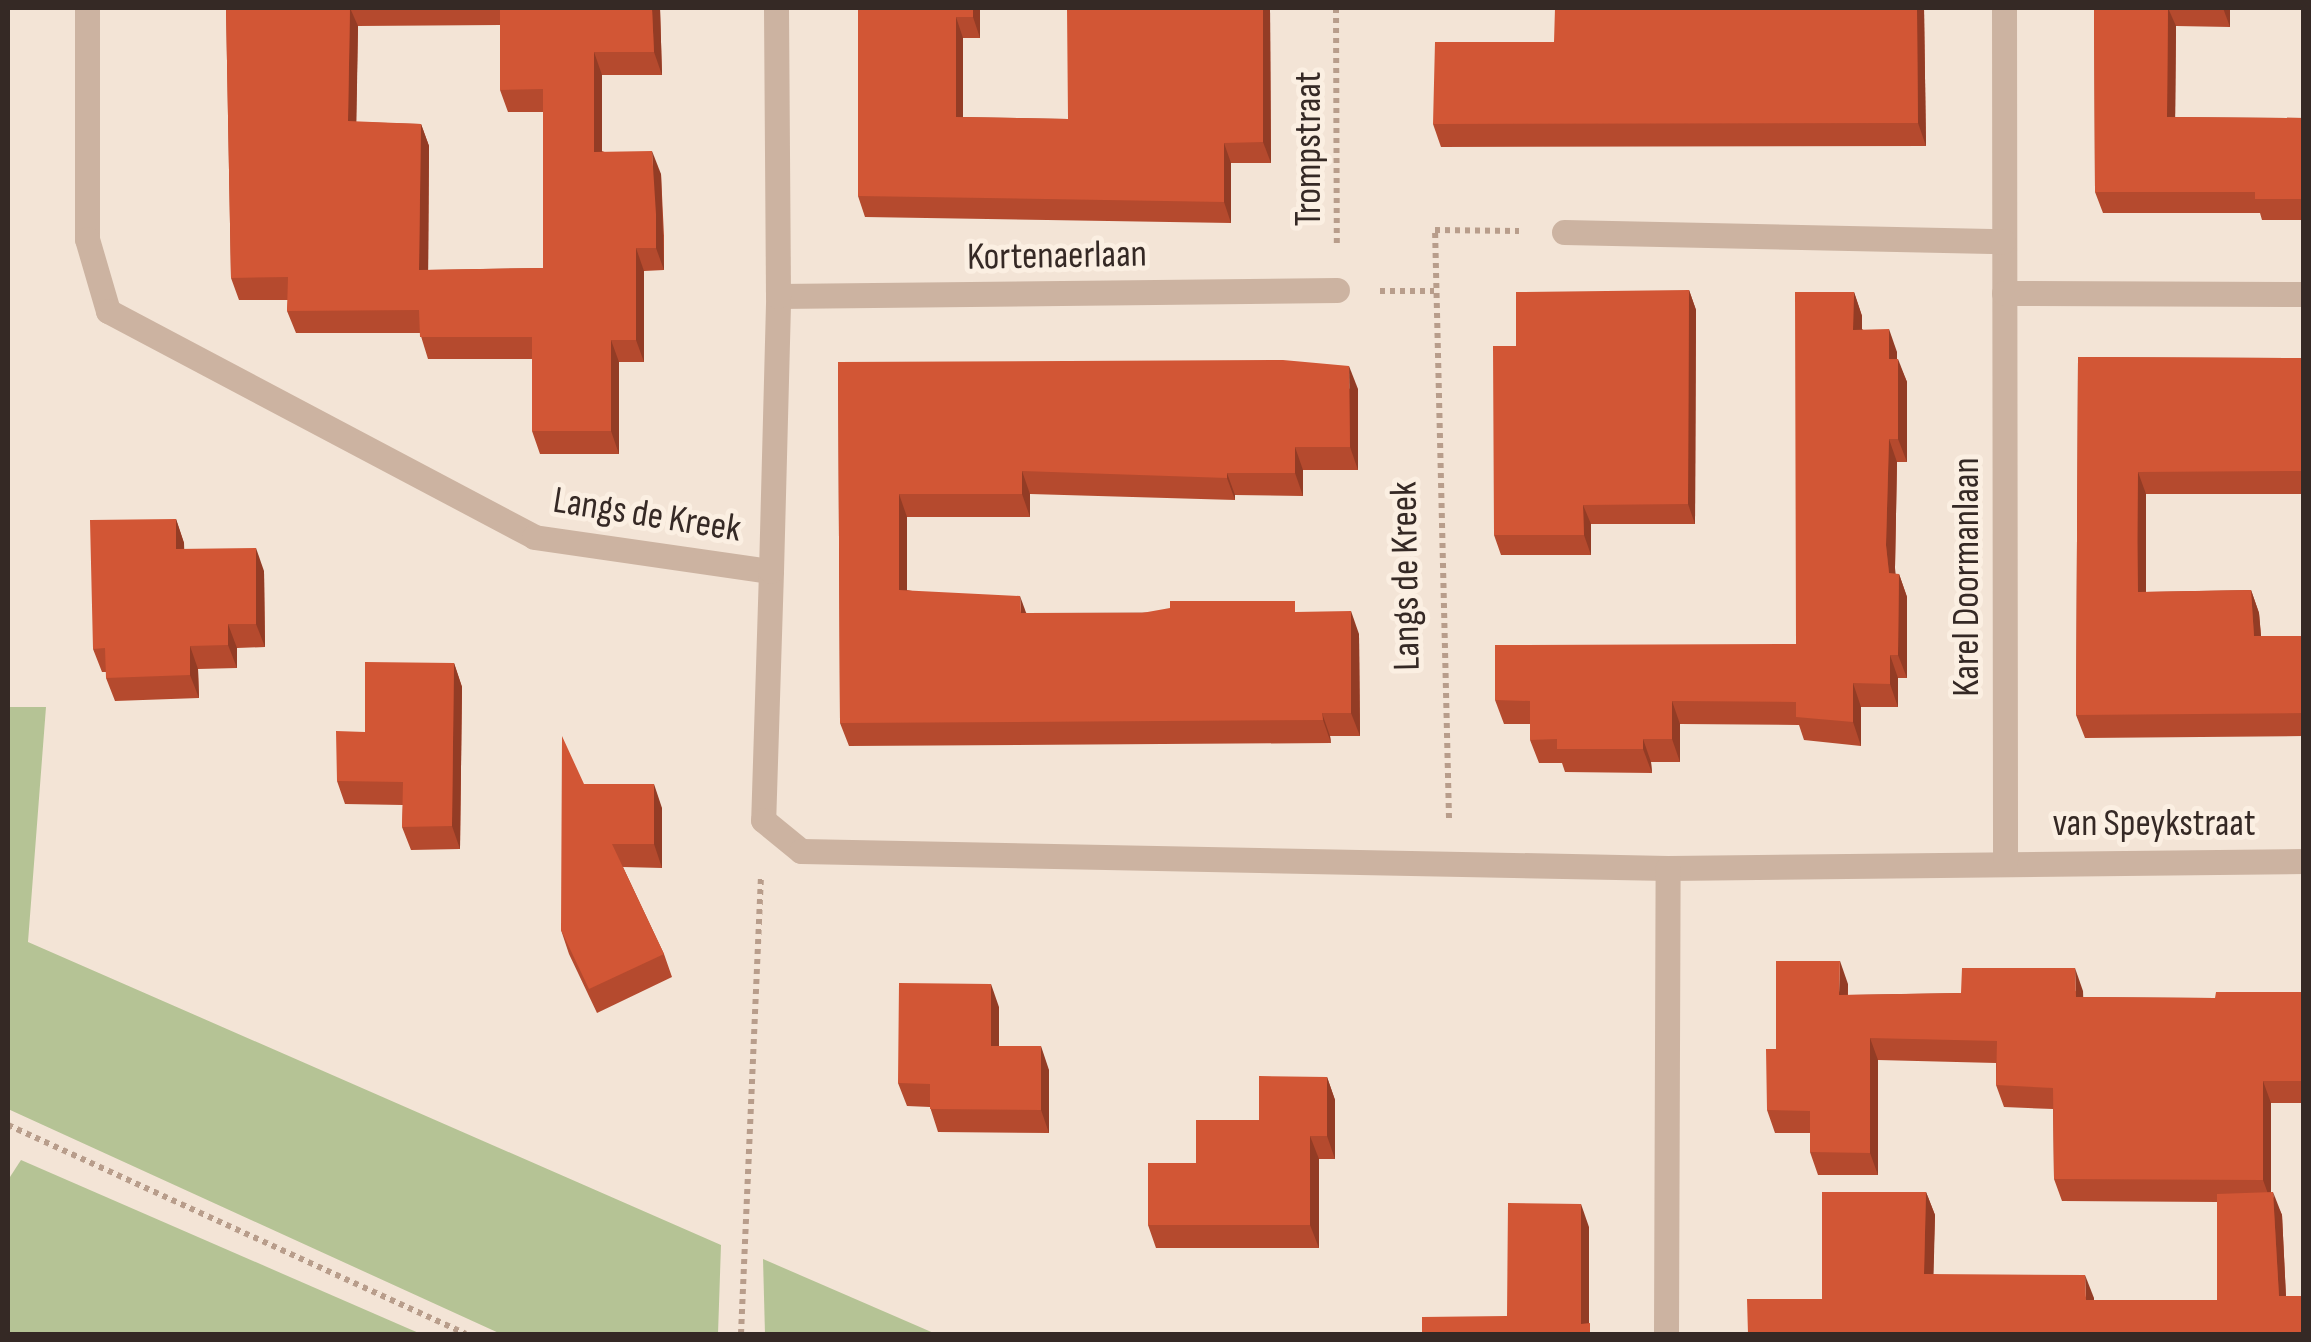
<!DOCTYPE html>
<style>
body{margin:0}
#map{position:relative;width:2311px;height:1342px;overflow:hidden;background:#f3e4d6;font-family:"Sofia Sans Condensed",sans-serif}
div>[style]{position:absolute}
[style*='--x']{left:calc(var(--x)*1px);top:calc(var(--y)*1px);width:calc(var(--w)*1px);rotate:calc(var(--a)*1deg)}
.green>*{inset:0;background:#b5c395}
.path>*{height:6px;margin-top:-3px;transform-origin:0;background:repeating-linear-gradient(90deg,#b89d8b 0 5px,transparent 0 10px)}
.minor>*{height:25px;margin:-12.5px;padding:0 12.5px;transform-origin:12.5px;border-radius:12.5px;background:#ccb3a1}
.wall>*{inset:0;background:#b54a2e}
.shaded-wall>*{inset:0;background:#933c25}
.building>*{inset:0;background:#d25635}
span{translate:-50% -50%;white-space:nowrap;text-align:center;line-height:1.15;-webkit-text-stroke:10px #fbefe2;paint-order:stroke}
.street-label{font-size:38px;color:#352925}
.frame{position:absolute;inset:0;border:10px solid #352925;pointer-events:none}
</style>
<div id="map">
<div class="green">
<div style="clip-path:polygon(8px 707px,46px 707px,28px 942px,721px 1245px,718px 1334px,501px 1334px,8px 1109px)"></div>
<div style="clip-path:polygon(21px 1160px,421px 1334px,8px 1334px,8px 1180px)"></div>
<div style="clip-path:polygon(763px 1259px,936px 1334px,765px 1334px)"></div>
</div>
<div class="path">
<div style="--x:1336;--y:8;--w:238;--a:89.8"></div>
<div style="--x:1380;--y:291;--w:54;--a:0"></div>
<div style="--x:1449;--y:818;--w:588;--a:-91.36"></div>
<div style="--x:1435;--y:230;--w:84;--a:0.7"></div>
<div style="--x:8;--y:1125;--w:503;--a:24.53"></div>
<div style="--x:741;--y:1334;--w:458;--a:-87.5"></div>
</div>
<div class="minor">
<div style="--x:87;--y:8;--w:231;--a:90"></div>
<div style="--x:87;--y:239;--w:75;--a:73.7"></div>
<div style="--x:108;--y:311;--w:482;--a:27.9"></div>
<div style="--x:534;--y:537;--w:239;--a:8.2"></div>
<div style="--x:771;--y:571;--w:249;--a:91.8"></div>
<div style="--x:763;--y:820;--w:49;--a:39.2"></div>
<div style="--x:801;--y:851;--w:867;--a:1.12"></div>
<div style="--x:1668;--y:868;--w:636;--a:-0.63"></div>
<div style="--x:2004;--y:8;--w:853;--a:89.93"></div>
<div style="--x:1564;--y:232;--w:439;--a:1.2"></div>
<div style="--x:2004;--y:293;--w:300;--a:0.2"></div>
<div style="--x:778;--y:296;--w:559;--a:-0.61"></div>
<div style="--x:771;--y:571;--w:275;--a:-88.5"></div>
<div style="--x:778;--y:296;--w:288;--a:-90.4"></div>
<div style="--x:1666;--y:1334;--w:466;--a:-89.8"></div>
</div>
<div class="wall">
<div style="clip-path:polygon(evenodd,226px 8px,660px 8px,662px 75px,602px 75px,602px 151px,661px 174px,664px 236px,664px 270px,644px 271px,644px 362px,619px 362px,619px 454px,540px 454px,532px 431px,532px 359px,428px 359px,420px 333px,296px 333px,287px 311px,288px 300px,239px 300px,231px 278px,226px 8px,500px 25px,500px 90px,508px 112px,543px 112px,543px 268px,428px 270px,429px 146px,421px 124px,356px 122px,358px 26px,500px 25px)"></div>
<div style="clip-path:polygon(858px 8px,980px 8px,980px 38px,963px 38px,963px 117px,1068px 119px,1270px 8px,1271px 163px,1231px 163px,1231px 223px,865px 217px,858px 196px)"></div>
<div style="clip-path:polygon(1855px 8px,1924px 8px,1926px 146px,1441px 147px,1433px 124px,1554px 42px)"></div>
<div style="clip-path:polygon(2094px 8px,2230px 8px,2230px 27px,2176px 26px,2175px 117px,2304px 118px,2304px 220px,2262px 220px,2260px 213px,2103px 213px,2095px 192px)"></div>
<div style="clip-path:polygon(1689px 290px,1696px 310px,1695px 524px,1591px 524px,1591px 555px,1501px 555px,1494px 535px,1516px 346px)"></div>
<div style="clip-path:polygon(1854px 292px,1862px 316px,1862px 329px,1897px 352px,1897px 359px,1907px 382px,1907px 462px,1897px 462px,1895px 568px,1895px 574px,1899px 574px,1907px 597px,1907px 678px,1898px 678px,1898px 707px,1861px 707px,1861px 746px,1804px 740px,1799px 725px,1680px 724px,1680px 762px,1651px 762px,1652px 773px,1565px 772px,1562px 763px,1539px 763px,1530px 740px,1530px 724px,1504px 724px,1495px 700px,1796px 644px)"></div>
<div style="clip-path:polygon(2078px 357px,2304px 358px,2304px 494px,2146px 494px,2146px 592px,2251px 590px,2259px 613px,2261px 636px,2304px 636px,2304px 736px,2085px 738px,2076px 715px)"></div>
<div style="clip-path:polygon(838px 362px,1358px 389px,1358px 470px,1303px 470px,1303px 496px,1235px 495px,1235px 500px,1030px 494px,1030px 517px,907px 517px,907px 590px,1027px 613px,1299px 612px,1359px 634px,1360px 736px,1330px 736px,1331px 743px,849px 746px,840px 723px)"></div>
<div style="clip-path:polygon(176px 519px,184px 543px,184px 549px,264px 571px,265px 647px,237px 648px,237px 668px,198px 669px,199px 698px,115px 701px,106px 678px,106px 672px,102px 672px,93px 649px)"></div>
<div style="clip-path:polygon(454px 663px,462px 687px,460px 849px,411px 850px,402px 827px,403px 805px,345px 804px,337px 781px,365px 732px)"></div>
<div style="clip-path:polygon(584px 784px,662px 808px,662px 868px,623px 867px,664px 954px,672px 977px,597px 1013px,569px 954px,561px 930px)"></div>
<div style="clip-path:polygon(1848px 984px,1848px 995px,2083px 991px,2083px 997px,2215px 998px,2304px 992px,2304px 1103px,2271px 1103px,2271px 1192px,2282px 1215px,2286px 1296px,2304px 1334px,1822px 1299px,1926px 1192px,1935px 1215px,1933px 1274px,2094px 1298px,2094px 1300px,2217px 1300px,2217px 1202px,2062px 1201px,2054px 1179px,2053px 1109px,2004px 1107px,1996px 1085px,1996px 1063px,1878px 1060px,1878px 1175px,1818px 1175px,1810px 1152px,1810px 1133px,1775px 1133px,1767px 1110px,1776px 1049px)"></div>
<div style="clip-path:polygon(999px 1007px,999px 1046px,1049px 1070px,1049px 1133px,938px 1132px,930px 1107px,907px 1106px,898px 1083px)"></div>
<div style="clip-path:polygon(1327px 1077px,1335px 1100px,1335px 1159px,1319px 1159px,1319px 1248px,1156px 1248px,1148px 1225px,1196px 1163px)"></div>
</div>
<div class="shaded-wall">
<div style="clip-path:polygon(350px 8px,358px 26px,356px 144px,348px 121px)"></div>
<div style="clip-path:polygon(652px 8px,660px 8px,662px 75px,654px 52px)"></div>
<div style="clip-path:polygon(973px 8px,980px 8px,980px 38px,973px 17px)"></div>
<div style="clip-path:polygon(1263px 8px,1270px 8px,1271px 163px,1263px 142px)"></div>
<div style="clip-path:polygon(1917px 8px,1924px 8px,1926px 146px,1918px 123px)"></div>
<div style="clip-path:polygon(2168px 8px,2176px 26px,2175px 138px,2167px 117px)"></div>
<div style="clip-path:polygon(2223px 8px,2230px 8px,2230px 27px)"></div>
<div style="clip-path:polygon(956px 17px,963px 38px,963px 138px,956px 117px)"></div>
<div style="clip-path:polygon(594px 52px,602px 75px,602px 174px,594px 152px)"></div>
<div style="clip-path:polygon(421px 124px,429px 146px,428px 292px,419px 270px)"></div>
<div style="clip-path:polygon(1224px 143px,1231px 163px,1231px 223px,1224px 202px)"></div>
<div style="clip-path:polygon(652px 151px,661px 174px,664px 270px,656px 248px)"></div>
<div style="clip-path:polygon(636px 248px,644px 271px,644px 362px,636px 340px)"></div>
<div style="clip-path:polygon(1689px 290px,1696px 310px,1695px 524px,1688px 504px)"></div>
<div style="clip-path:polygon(1854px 292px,1862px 316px,1862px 353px,1853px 330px)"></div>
<div style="clip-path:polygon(1889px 329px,1897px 352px,1897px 382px,1889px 359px)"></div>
<div style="clip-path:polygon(611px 340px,619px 362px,619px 454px,611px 431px)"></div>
<div style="clip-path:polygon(1898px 359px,1907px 382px,1907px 462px,1898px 439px)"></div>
<div style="clip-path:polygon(1349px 366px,1358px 389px,1358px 470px,1350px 447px)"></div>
<div style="clip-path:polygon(1889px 439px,1897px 462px,1895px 568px,1898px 596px,1889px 573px,1886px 545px)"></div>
<div style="clip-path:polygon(1295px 447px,1303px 470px,1303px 496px,1295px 473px)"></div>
<div style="clip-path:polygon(1022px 471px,1030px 494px,1030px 517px,1022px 494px)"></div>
<div style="clip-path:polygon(2138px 472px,2146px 494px,2146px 615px,2138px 592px)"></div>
<div style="clip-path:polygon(1227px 473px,1235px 495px,1235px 500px,1227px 478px)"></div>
<div style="clip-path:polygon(899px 494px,907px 517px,907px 613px,899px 590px)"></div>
<div style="clip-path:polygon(1583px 505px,1591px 524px,1591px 555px,1584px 535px)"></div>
<div style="clip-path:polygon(176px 519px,184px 543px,185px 572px,176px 549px)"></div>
<div style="clip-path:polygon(256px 548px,264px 571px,265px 647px,256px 624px)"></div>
<div style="clip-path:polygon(1899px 574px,1907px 597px,1907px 678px,1898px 655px)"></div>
<div style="clip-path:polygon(2251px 590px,2259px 613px,2263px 659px,2254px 636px)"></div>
<div style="clip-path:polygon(1020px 596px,1028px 618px,1021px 613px)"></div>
<div style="clip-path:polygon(1351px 611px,1359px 634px,1360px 736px,1351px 713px)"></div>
<div style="clip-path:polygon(228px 624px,237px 648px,237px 668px,228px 645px)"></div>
<div style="clip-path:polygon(190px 646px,198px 669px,199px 698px,190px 675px)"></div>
<div style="clip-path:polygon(1890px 655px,1898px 678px,1898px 707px,1890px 684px)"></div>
<div style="clip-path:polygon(454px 663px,462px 687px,460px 849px,452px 826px)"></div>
<div style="clip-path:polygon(1853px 683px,1861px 707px,1861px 746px,1853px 722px)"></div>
<div style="clip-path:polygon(1672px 701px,1680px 724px,1680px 762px,1672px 739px)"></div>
<div style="clip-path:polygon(1322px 713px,1330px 736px,1331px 743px,1323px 720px)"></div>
<div style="clip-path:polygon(1643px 739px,1651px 762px,1652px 773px,1643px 749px)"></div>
<div style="clip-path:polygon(654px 784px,662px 808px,662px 868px,654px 844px)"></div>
<div style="clip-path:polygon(1840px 961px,1848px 984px,1847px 1017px,1839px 995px)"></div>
<div style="clip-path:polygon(2075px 968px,2083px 991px,2084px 1019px,2076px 997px)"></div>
<div style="clip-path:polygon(991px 984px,999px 1007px,999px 1069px,991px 1046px)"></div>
<div style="clip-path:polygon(1870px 1038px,1878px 1060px,1878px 1175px,1870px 1153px)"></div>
<div style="clip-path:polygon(1041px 1046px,1049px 1070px,1049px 1133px,1041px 1110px)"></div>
<div style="clip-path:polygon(1327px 1077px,1335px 1100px,1335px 1159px,1327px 1136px)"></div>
<div style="clip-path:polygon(2263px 1081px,2271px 1103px,2271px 1202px,2263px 1180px)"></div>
<div style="clip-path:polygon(1310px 1136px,1319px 1159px,1319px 1248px,1310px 1225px)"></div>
<div style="clip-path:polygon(1926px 1192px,1935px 1215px,1933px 1297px,1924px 1274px)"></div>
<div style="clip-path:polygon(2273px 1192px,2282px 1215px,2287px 1319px,2279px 1296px)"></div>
<div style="clip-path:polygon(1581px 1204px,1589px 1227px,1589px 1334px,1581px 1324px)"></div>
<div style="clip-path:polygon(2085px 1275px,2094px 1298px,2094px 1322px,2086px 1300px)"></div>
</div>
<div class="building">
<div style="clip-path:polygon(226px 8px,350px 8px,348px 121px,421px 124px,419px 270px,543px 268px,543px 89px,500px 90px,500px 8px,652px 8px,654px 52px,594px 52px,594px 152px,652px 151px,656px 214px,656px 248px,636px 248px,636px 340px,611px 340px,611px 431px,532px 431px,532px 337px,420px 337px,419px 310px,287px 311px,288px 277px,231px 278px)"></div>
<div style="clip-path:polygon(858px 8px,973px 8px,973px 17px,956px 17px,956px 117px,1068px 119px,1067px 8px,1263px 8px,1263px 142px,1224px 143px,1224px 202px,858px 196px)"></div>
<div style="clip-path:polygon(1555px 8px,1917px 8px,1918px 123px,1433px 124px,1435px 42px,1554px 42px)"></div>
<div style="clip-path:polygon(2094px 8px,2168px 8px,2167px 117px,2304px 118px,2304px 199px,2255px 199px,2255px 192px,2095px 192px)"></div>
<div style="clip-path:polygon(1689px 290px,1688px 504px,1583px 505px,1584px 535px,1494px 535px,1493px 346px,1516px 346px,1516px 292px)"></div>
<div style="clip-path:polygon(1795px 292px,1854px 292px,1853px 330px,1889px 329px,1889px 359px,1898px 359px,1898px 439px,1889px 439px,1886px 545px,1889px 573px,1899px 574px,1898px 655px,1890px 655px,1890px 684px,1853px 683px,1853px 722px,1796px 717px,1796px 702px,1672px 701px,1672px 739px,1643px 739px,1643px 749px,1557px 749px,1557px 739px,1530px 740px,1530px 701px,1495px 700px,1495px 645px,1796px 644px)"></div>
<div style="clip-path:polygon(2078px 357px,2304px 358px,2304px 471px,2138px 472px,2137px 540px,2138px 592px,2251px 590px,2254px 636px,2304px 636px,2304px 713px,2076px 715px)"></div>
<div style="clip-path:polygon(1283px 360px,1349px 366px,1350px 447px,1295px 447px,1295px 473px,1227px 473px,1227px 478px,1022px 471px,1022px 494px,899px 494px,899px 590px,1020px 596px,1021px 613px,1142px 613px,1170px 608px,1170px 601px,1295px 601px,1295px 612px,1351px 611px,1351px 713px,1322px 713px,1323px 720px,840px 723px,838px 362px)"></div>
<div style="clip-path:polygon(176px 519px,176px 549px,256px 548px,256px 624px,228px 624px,228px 645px,190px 646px,190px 675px,106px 678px,105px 648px,93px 649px,90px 520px)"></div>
<div style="clip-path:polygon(365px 662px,454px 663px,452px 826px,402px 827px,403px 782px,337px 781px,336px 731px,365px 732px)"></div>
<div style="clip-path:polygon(562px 736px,584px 784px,654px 784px,654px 844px,612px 844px,664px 954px,589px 989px,561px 930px)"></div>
<div style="clip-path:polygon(1776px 961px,1840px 961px,1839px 995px,1961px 993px,1962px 968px,2075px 968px,2076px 997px,2215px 998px,2216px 992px,2304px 992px,2304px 1081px,2263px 1081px,2263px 1180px,2054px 1179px,2053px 1088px,1996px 1085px,1997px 1041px,1870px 1038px,1870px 1153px,1810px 1152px,1810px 1111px,1767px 1110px,1766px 1049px,1776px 1049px)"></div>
<div style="clip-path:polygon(899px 983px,991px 984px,991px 1046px,1041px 1046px,1041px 1110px,930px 1109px,930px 1084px,898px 1083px)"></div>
<div style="clip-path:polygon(1259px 1076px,1327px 1077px,1327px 1136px,1310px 1136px,1310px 1225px,1148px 1225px,1148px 1163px,1196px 1163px,1196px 1120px,1259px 1120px)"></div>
<div style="clip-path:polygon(1822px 1192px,1926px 1192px,1924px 1274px,2085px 1275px,2086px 1300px,2217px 1300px,2217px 1194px,2273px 1192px,2279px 1296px,2304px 1296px,2304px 1334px,1748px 1334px,1747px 1299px,1822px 1299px)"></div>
<div style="clip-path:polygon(1508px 1203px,1581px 1204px,1581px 1324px,1590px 1323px,1590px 1334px,1422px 1334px,1422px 1317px,1507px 1316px)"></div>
</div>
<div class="street-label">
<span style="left:1309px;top:149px;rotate:-90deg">Trompstraat</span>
<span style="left:1057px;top:256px;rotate:-1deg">Kortenaerlaan</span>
<span style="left:647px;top:515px;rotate:9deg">Langs de Kreek</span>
<span style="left:1406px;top:576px;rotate:-91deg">Langs de Kreek</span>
<span style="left:1967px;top:577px;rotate:-90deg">Karel Doormanlaan</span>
<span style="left:2154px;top:824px">van Speykstraat</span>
</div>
<div class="frame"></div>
</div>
